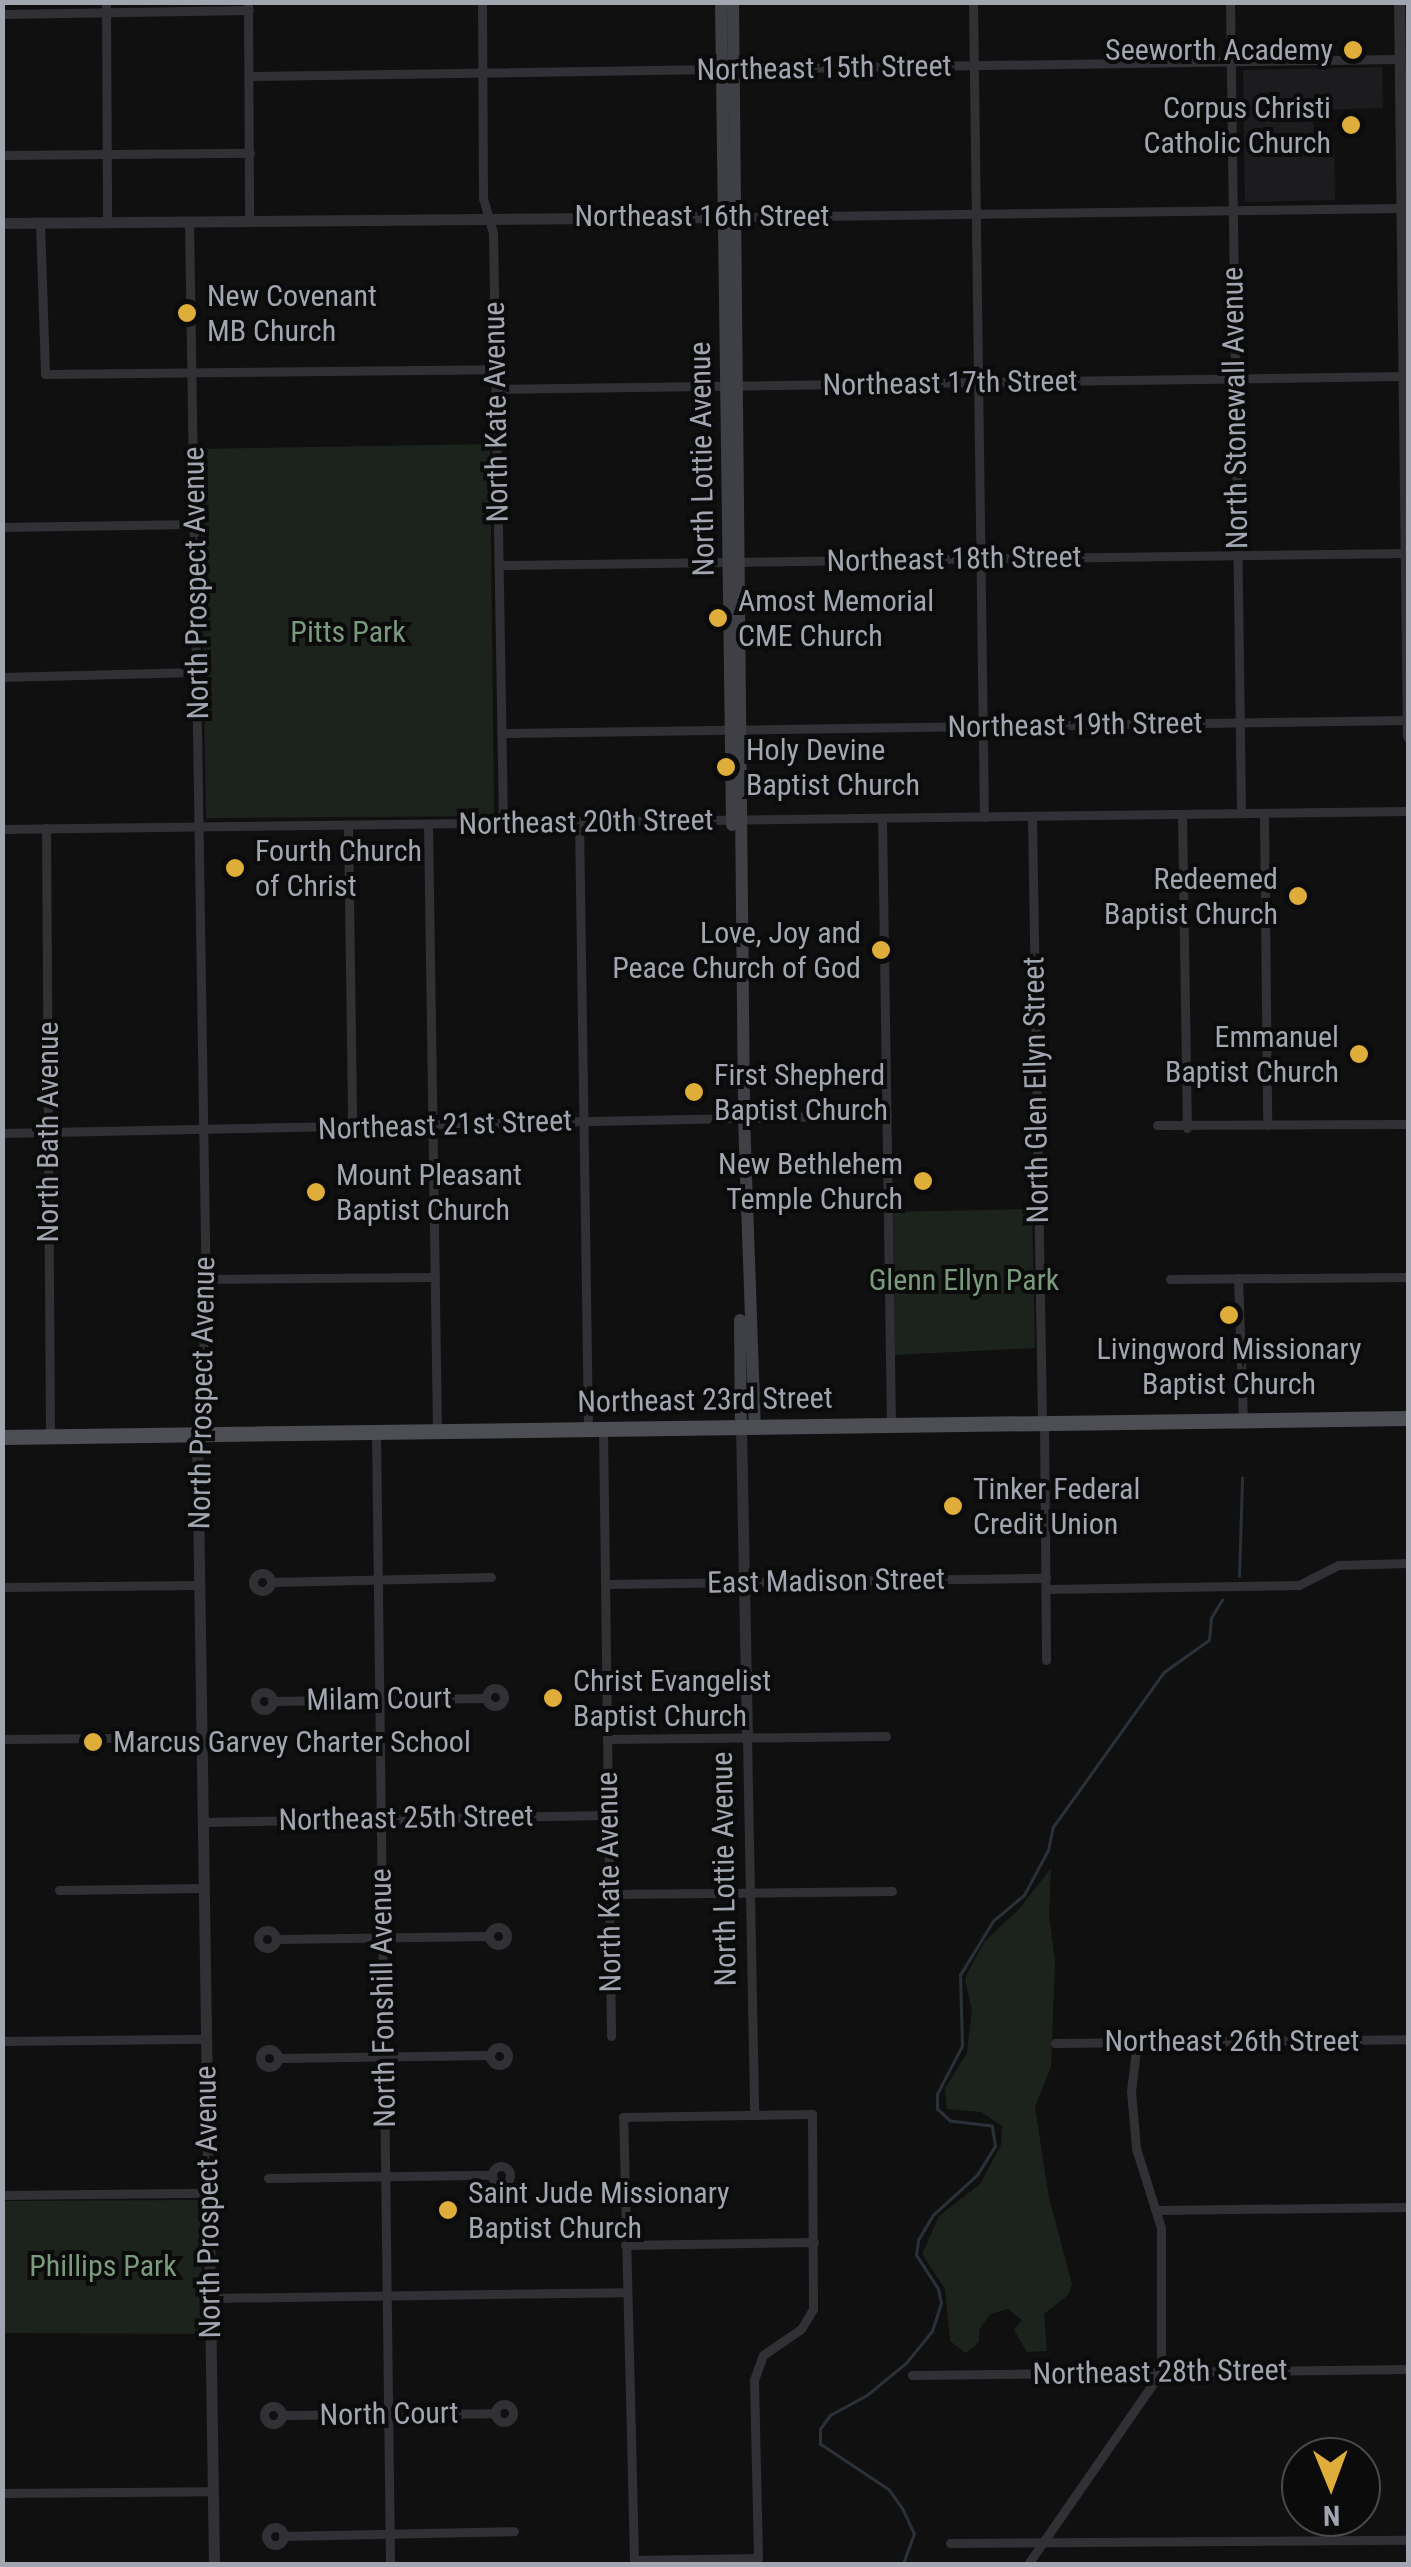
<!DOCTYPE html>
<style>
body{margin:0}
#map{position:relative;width:1411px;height:2567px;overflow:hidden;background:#101011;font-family:"Roboto Condensed",sans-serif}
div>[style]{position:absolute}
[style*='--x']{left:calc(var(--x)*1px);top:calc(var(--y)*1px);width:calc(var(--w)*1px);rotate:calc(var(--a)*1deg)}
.built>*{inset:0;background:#1c1c1e}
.green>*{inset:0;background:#1c231d}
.stream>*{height:2.5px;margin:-1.25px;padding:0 1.25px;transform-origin:1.25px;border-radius:1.25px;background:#2a3138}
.minor>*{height:9px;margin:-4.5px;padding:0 4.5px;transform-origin:4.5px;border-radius:4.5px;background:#313135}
.minor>.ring{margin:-4.5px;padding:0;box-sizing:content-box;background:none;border:9px solid #313135;border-radius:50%}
.tertiary>*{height:11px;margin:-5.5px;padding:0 5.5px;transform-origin:5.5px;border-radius:5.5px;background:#313135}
.secondary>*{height:12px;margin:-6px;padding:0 6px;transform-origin:6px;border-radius:6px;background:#3f4045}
.primary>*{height:15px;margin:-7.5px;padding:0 7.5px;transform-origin:7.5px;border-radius:7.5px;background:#4d4e54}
.dots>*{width:28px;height:28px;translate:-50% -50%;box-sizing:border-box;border:5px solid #0b0b0c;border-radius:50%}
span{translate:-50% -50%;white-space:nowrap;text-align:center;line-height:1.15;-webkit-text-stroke:8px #0b0b0c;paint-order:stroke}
.poi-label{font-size:30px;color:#a2a6b0}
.right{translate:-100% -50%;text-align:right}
.left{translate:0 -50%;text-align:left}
.street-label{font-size:30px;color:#a2a6b0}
.park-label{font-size:30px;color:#7a9a7d}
.frame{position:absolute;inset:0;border:5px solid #a2a6b0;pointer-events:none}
.north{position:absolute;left:1281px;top:2437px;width:100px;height:100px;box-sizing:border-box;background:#0b0b0c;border:2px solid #47494e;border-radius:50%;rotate:179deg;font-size:28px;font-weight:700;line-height:40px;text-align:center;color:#a2a6b0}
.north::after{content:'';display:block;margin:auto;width:35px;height:45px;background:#dfad39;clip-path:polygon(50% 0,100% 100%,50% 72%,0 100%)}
</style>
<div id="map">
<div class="built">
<div style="clip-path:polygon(1382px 67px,1383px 108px,1313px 110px,1314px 142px,1334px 142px,1335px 200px,1245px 202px,1243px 70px)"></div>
</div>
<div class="green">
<div style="clip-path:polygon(490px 444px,494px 816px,206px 818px,200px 449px)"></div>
<div style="clip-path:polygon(1032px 1209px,1035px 1348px,895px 1355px,893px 1212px)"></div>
<div style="clip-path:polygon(1051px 1868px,1049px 1916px,1055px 1961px,1051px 2067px,1035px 2107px,1049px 2198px,1072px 2284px,1069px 2294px,1044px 2314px,1047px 2351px,1027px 2352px,1014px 2330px,1022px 2320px,1008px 2309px,990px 2314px,979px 2330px,979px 2342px,966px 2353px,950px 2341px,945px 2289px,922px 2254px,939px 2216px,980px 2184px,1001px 2145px,1002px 2126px,981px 2112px,947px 2109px,945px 2088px,967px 2053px,972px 2010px,965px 1980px,968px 1972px,984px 1942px,1020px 1908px)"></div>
<div style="clip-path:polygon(200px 2200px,203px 2334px,3px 2333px,3px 2201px)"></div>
</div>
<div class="stream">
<div style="--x:1239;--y:1576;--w:98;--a:-88.2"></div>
<div style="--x:903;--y:2564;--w:32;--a:-70"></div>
<div style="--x:914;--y:2534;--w:26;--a:-115"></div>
<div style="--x:903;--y:2510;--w:24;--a:-125"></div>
<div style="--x:889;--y:2490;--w:83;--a:-146.3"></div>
<div style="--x:820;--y:2444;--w:15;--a:-90"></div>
<div style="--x:820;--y:2429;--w:17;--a:-54"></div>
<div style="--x:830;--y:2415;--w:42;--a:-28.4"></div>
<div style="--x:867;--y:2395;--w:50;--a:-39.4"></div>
<div style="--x:906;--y:2363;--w:41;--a:-50.9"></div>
<div style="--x:932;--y:2331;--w:29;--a:-72"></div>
<div style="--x:941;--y:2303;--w:14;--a:-102"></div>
<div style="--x:938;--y:2289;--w:40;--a:-122.9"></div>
<div style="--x:916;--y:2255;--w:15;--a:-82"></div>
<div style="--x:918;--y:2240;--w:29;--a:-59"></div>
<div style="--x:933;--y:2215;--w:59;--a:-42.3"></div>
<div style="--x:977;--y:2175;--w:34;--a:-58"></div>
<div style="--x:995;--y:2146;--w:20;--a:-99"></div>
<div style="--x:992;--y:2126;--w:42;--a:-173.2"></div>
<div style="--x:950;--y:2121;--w:18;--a:-137"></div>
<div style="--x:937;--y:2109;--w:15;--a:-90"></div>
<div style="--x:937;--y:2094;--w:54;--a:-62.5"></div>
<div style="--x:962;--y:2046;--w:71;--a:-91.6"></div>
<div style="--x:960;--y:1975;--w:63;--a:-58.6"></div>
<div style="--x:993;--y:1921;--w:40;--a:-40"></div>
<div style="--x:1024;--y:1895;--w:51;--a:-61.9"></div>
<div style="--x:1048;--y:1850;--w:24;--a:-78"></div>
<div style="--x:1053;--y:1827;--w:191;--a:-54.4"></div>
<div style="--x:1164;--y:1672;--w:55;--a:-35.4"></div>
<div style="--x:1209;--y:1640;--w:22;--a:-85"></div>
<div style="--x:1211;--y:1618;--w:21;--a:-59"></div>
</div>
<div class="minor">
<div style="--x:106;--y:2;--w:220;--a:89.7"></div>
<div style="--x:248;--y:2;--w:218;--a:89.7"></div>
<div style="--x:482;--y:2;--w:196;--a:89.7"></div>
<div style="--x:483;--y:198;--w:36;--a:74"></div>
<div style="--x:493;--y:233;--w:591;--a:89.03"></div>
<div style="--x:973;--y:2;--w:815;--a:89.23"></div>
<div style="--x:1230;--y:2;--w:811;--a:89.22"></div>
<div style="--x:2;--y:14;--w:247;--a:-0.9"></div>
<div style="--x:249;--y:76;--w:1150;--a:-0.85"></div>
<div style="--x:2;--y:155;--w:248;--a:-0.5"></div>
<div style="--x:736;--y:217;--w:665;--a:-0.78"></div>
<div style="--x:189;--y:221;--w:1087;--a:89.1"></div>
<div style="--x:206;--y:1308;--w:125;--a:94.1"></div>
<div style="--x:40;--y:222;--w:152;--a:88.1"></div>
<div style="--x:45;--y:374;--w:450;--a:-0.6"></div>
<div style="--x:496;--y:389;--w:908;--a:-0.82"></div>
<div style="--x:2;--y:527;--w:193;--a:-0.9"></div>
<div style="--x:499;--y:565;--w:909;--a:-0.76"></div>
<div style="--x:2;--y:677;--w:194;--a:-1.5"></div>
<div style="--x:501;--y:733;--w:907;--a:-0.82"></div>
<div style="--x:1264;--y:813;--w:312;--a:89.4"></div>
<div style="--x:1182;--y:814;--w:314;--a:89.1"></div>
<div style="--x:1032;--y:817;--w:606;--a:89.05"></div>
<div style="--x:882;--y:818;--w:607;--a:89.15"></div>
<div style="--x:579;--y:821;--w:608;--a:89.15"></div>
<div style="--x:428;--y:824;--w:607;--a:89.15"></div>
<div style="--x:348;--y:825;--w:304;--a:89.2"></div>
<div style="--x:46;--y:828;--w:608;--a:89.62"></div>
<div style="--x:2;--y:829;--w:1406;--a:-0.73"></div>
<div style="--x:1157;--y:1125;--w:251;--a:-0.2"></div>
<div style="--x:2;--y:1133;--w:885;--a:-1.17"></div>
<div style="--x:1238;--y:1278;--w:143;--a:88"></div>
<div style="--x:205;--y:1279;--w:230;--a:-0.5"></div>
<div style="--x:1170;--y:1279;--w:238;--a:-0.5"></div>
<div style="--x:1044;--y:1423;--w:237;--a:89.5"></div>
<div style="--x:603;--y:1429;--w:607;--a:89.24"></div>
<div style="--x:376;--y:1431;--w:1133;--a:89.29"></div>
<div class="ring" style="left:253px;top:1573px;width:9px;height:9px"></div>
<div style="--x:272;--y:1582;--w:219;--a:-1.3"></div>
<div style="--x:606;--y:1584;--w:440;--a:-0.8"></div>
<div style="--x:2;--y:1587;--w:197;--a:-0.6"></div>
<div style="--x:1046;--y:1589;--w:253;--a:-0.9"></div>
<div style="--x:1299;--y:1585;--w:44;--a:-27.1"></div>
<div style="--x:1338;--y:1565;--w:70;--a:-1.6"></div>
<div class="ring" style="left:486px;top:1688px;width:9px;height:9px"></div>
<div class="ring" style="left:255px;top:1692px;width:9px;height:9px"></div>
<div style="--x:272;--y:1701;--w:214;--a:-0.8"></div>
<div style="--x:747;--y:1738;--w:377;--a:88.9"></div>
<div style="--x:2;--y:1739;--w:200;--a:-0.6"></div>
<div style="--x:607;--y:1739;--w:279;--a:-0.6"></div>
<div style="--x:203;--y:1822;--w:405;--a:-1"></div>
<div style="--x:59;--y:1890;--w:145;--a:-0.8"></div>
<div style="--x:609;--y:1894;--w:283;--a:-0.6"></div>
<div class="ring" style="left:489px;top:1927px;width:9px;height:9px"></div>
<div class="ring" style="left:258px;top:1930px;width:9px;height:9px"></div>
<div style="--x:276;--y:1939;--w:213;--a:-0.8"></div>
<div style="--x:2;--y:2041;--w:204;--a:-0.6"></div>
<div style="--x:1055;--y:2043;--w:353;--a:-0.6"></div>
<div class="ring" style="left:490px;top:2047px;width:9px;height:9px"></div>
<div class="ring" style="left:260px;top:2049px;width:9px;height:9px"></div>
<div style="--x:278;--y:2058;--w:212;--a:-0.8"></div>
<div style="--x:812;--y:2114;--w:195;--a:89.7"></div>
<div style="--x:813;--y:2309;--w:23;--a:121"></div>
<div style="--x:801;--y:2329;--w:46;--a:145.6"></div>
<div style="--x:763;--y:2355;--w:27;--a:110"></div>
<div style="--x:754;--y:2380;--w:178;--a:88.7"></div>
<div style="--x:758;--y:2558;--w:124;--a:179.1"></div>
<div style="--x:634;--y:2560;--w:443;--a:-91.4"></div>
<div style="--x:623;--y:2117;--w:189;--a:-0.9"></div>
<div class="ring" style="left:492px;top:2166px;width:9px;height:9px"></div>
<div style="--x:268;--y:2178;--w:224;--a:-0.8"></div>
<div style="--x:2;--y:2195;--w:206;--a:-0.6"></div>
<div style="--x:1158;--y:2210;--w:250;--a:-0.7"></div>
<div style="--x:625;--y:2245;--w:189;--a:-0.9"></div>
<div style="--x:209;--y:2298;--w:416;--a:-0.8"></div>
<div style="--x:912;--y:2375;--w:496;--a:-0.7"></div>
<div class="ring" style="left:495px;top:2404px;width:9px;height:9px"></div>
<div class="ring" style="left:264px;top:2406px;width:9px;height:9px"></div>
<div style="--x:282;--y:2415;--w:214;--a:-0.5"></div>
<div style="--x:2;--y:2493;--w:210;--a:-0.5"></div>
<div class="ring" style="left:266px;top:2527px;width:9px;height:9px"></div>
<div style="--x:283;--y:2536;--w:231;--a:-1.2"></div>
<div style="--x:950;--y:2543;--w:458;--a:-0.4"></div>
<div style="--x:1028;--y:2564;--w:234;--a:-55.3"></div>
<div style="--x:1161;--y:2372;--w:144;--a:-90"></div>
<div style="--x:1161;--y:2228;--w:84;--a:-107.4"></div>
<div style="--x:1136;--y:2148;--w:57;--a:-95"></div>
<div style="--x:1131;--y:2091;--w:49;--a:-83"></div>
</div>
<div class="tertiary">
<div style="--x:1399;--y:2;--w:734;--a:89.3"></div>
<div style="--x:2;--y:223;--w:731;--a:-0.47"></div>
<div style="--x:741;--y:1426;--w:312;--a:88.9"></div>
<div style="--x:197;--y:1433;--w:1131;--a:89.14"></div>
</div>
<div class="secondary">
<div style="--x:721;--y:2;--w:823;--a:89.23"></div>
<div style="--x:733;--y:2;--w:1115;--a:89.43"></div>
<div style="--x:744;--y:1117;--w:309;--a:88"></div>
<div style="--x:740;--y:1320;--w:106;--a:89.5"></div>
</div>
<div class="primary">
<div style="--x:2;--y:1437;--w:1406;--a:-0.77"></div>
</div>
<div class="dots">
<div style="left:1353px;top:50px;background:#dfad39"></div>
<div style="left:1351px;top:125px;background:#dfad39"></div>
<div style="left:187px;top:313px;background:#dfad39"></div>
<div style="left:718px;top:618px;background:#dfad39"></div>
<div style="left:726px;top:767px;background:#dfad39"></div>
<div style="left:235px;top:868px;background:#dfad39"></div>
<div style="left:1298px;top:896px;background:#dfad39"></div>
<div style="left:881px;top:950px;background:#dfad39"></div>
<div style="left:1359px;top:1054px;background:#dfad39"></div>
<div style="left:694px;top:1092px;background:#dfad39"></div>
<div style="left:923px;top:1181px;background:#dfad39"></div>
<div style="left:316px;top:1192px;background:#dfad39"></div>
<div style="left:1229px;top:1315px;background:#dfad39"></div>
<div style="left:953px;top:1506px;background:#dfad39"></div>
<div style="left:553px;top:1698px;background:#dfad39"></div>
<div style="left:93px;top:1742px;background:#dfad39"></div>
<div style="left:448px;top:2210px;background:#dfad39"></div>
</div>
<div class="poi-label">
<span class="right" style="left:1333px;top:50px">Seeworth Academy</span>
<span class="right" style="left:1331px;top:125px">Corpus Christi<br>Catholic Church</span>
<span class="left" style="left:207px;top:313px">New Covenant<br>MB Church</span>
<span class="left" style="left:738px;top:618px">Amost Memorial<br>CME Church</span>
<span class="left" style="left:746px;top:767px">Holy Devine<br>Baptist Church</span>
<span class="left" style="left:255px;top:868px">Fourth Church<br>of Christ</span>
<span class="right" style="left:1278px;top:896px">Redeemed<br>Baptist Church</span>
<span class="right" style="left:861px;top:950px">Love, Joy and<br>Peace Church of God</span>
<span class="right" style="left:1339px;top:1054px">Emmanuel<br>Baptist Church</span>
<span class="left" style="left:714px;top:1092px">First Shepherd<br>Baptist Church</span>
<span class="right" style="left:903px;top:1181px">New Bethlehem<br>Temple Church</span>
<span class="left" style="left:336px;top:1192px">Mount Pleasant<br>Baptist Church</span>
<span style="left:1229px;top:1366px">Livingword Missionary<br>Baptist Church</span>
<span class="left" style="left:973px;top:1506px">Tinker Federal<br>Credit Union</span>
<span class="left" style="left:573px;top:1698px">Christ Evangelist<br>Baptist Church</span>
<span class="left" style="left:113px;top:1742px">Marcus Garvey Charter School</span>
<span class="left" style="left:468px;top:2210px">Saint Jude Missionary<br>Baptist Church</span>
</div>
<div class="street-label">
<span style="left:824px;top:68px;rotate:-1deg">Northeast 15th Street</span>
<span style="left:702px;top:216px">Northeast 16th Street</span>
<span style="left:950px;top:383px;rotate:-1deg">Northeast 17th Street</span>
<span style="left:1235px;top:408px;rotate:-91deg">North Stonewall Avenue</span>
<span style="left:496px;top:412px;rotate:-91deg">North Kate Avenue</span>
<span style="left:702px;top:459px;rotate:-91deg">North Lottie Avenue</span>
<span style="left:954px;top:559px;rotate:-1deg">Northeast 18th Street</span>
<span style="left:196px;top:583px;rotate:-91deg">North Prospect Avenue</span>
<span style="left:1075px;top:725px;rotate:-1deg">Northeast 19th Street</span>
<span style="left:586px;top:822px;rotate:-1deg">Northeast 20th Street</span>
<span style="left:1036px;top:1090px;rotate:-91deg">North Glen Ellyn Street</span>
<span style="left:445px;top:1125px;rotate:-2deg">Northeast 21st Street</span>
<span style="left:48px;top:1132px;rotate:-90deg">North Bath Avenue</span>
<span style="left:202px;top:1393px;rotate:-89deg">North Prospect Avenue</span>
<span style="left:705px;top:1400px;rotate:-1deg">Northeast 23rd Street</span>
<span style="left:826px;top:1581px;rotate:-1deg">East Madison Street</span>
<span style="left:379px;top:1699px;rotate:-1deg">Milam Court</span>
<span style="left:406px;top:1818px;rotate:-1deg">Northeast 25th Street</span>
<span style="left:724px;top:1869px;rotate:-91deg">North Lottie Avenue</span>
<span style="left:609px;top:1882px;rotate:-91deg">North Kate Avenue</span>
<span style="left:383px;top:1998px;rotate:-91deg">North Fonshill Avenue</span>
<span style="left:1232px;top:2041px">Northeast 26th Street</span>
<span style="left:208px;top:2202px;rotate:-91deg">North Prospect Avenue</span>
<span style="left:1160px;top:2372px;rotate:-1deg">Northeast 28th Street</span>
<span style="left:389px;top:2414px;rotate:-1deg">North Court</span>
</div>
<div class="park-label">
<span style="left:348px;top:632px">Pitts Park</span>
<span style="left:964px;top:1280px">Glenn Ellyn Park</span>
<span style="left:103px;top:2266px">Phillips Park</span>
</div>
<div class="frame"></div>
<div class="north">N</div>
</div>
